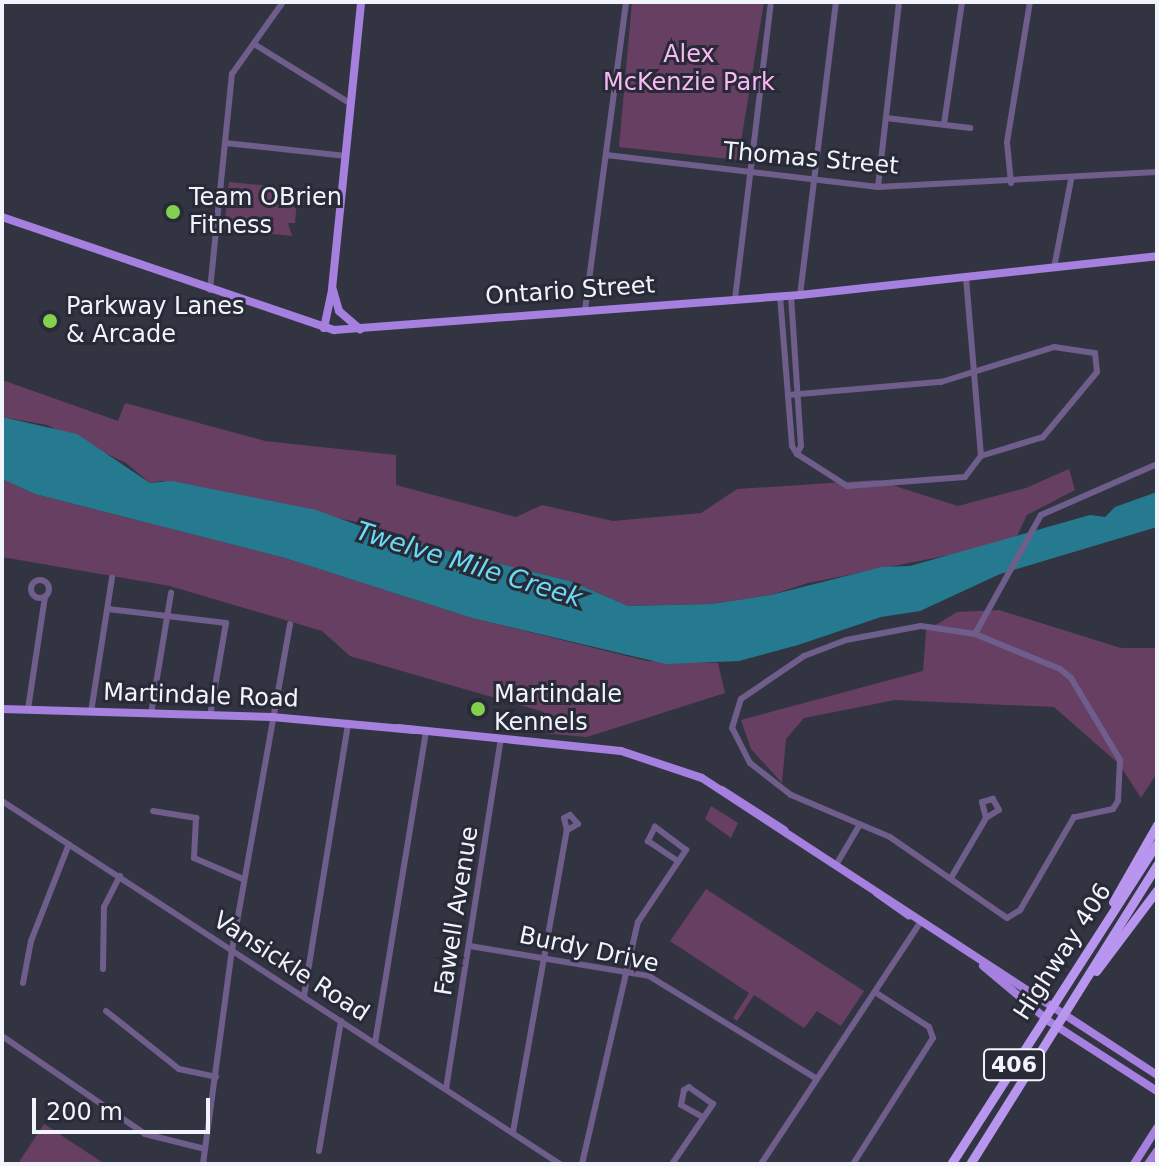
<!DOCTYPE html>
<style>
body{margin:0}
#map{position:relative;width:1159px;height:1166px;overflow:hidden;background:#323541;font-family:"DejaVu Sans",sans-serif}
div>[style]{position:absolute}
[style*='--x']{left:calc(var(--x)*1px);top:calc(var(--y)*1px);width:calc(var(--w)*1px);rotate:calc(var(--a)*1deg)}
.green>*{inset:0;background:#663f63}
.water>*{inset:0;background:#257a8f}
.minor>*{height:6px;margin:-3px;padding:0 3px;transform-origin:3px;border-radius:3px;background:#6f5d8b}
.minor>.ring{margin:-3px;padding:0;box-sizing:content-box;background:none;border:6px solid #6f5d8b;border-radius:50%}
.major>*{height:8px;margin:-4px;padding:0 4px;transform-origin:4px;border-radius:4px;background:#a680df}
.highway>*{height:9px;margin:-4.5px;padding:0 4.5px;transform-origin:4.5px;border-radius:4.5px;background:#b895ef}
.dots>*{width:22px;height:22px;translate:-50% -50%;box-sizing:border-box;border:4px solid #282b37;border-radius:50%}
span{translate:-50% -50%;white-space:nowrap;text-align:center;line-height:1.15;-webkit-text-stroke:6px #282b37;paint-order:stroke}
.shield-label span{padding:2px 6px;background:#282b37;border:2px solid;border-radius:6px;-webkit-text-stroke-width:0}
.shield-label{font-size:22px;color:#f2f4fc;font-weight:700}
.park-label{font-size:24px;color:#fab9f5}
.street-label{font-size:24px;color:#f2f4fc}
.poi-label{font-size:24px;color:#f2f4fc}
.left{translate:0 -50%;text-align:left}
.water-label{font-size:26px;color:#6cdaf7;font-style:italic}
.frame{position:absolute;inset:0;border:4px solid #f2f4fc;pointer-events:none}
.scale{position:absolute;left:32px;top:1098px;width:178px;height:36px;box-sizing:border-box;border:4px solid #f2f4fc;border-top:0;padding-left:10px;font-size:24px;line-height:28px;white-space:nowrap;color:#f2f4fc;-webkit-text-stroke:6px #282b37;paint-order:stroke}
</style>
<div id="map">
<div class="green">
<div style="clip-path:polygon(632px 2px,764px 2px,738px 160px,619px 147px)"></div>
<div style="clip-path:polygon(229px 182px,298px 189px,295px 223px,288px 223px,292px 236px,224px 229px)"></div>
<div style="clip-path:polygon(2px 380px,118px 421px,125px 403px,265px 441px,396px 455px,396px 485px,516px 517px,542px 505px,613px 521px,701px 513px,737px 489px,876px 480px,958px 506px,1026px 488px,1069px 469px,1075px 490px,1027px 515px,1016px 538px,985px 548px,808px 583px,771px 595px,712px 604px,628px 606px,570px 581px,391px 537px,361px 523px,161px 481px,150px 483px,126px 463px,47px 425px,2px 417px)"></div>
<div style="clip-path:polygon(2px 479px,35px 494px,285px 558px,472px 618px,647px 661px,718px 663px,725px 693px,587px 737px,542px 733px,544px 712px,350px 656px,322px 631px,170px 586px,2px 557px)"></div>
<div style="clip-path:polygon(999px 610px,1121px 648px,1157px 648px,1157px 773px,1141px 798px,1119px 764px,1054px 707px,895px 700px,804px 718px,786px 739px,782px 783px,751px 749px,741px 720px,923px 671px,926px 631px,957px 612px)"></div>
<div style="clip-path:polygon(711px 806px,738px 823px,731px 838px,705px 819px)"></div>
<div style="clip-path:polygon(706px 889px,864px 991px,841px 1026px,817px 1011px,804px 1028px,754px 995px,737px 1021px,733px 1018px,749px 993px,670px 941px)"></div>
<div style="clip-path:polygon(44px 1124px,105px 1164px,22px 1164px,19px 1162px)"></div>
</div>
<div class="water">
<div style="clip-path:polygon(2px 417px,77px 434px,150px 483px,172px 481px,316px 510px,391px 537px,570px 581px,628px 606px,712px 604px,771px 595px,882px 567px,910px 566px,1090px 515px,1105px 517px,1115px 507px,1157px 492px,1157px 527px,1000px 574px,920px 611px,881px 617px,798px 645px,739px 661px,666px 664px,472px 618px,285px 558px,35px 494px,2px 479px)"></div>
</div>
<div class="minor">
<div style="--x:254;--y:44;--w:114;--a:31.7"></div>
<div style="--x:886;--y:118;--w:85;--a:6.8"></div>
<div style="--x:944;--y:124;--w:123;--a:-81.6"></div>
<div style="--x:225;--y:143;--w:122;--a:6.1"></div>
<div style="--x:606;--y:155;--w:274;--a:6.7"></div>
<div style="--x:878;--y:187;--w:279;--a:-3.1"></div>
<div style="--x:1011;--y:183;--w:41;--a:-95.6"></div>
<div style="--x:1007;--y:142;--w:142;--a:-80.7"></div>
<div style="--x:878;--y:187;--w:186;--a:-83.5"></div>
<div style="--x:1054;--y:268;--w:90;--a:-79.1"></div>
<div style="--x:210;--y:290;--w:217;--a:-84.2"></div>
<div style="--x:232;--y:74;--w:88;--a:-54.7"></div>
<div style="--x:800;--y:295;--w:295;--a:-83"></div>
<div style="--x:780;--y:296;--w:150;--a:85.4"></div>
<div style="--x:792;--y:446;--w:9;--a:58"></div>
<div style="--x:797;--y:454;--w:59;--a:32.6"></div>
<div style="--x:847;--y:486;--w:118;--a:-4.4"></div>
<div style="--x:965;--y:477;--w:26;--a:-53"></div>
<div style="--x:981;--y:456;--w:178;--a:-94.8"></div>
<div style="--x:791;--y:296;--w:150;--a:86.2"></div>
<div style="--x:801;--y:446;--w:9;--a:117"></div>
<div style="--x:735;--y:299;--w:299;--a:-83.1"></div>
<div style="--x:585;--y:310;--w:311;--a:-82.4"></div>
<div style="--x:788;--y:395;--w:154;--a:-4.9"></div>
<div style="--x:941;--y:382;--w:118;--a:-17.2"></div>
<div style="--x:1054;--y:347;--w:41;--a:8.3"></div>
<div style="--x:1095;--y:353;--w:19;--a:84"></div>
<div style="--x:1097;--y:372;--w:85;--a:129.7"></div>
<div style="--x:1043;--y:437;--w:65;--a:163"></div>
<div class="ring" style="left:31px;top:580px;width:12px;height:12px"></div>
<div style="--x:108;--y:609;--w:119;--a:6.8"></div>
<div style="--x:226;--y:623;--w:94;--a:99.8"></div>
<div style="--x:921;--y:626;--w:55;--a:8.4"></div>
<div style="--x:975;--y:634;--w:92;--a:22.4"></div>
<div style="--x:1060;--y:669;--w:14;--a:39"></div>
<div style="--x:1071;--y:678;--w:96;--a:59.1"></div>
<div style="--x:1120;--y:760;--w:41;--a:92.8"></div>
<div style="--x:1118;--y:801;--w:9;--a:122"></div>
<div style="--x:1113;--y:809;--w:40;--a:168"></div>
<div style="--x:1074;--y:817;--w:108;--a:120.1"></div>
<div style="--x:1020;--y:910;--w:15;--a:148"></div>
<div style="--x:1007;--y:918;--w:142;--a:-145.3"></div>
<div style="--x:890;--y:837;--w:108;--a:-157"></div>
<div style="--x:791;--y:795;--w:52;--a:-142"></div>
<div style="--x:750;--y:763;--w:39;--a:-117"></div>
<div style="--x:732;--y:728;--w:30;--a:-73"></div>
<div style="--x:741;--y:699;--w:76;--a:-34.3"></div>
<div style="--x:804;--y:656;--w:45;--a:-20.9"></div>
<div style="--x:846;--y:640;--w:76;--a:-10.6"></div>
<div style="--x:975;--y:634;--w:136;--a:-61"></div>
<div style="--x:1041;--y:515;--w:127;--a:-23.7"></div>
<div style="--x:28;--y:709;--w:113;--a:-81.4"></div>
<div style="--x:91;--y:712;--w:136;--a:-81.1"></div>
<div style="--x:151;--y:714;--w:123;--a:-80.6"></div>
<div style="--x:2;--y:801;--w:666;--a:33.05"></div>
<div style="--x:153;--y:811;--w:44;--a:9.2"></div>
<div style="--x:196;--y:818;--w:40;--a:92.9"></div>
<div style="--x:194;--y:858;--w:53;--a:23.2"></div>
<div style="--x:836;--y:865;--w:45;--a:-59.5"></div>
<div style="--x:951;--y:878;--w:69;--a:-59.7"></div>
<div style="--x:986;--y:818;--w:15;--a:-32"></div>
<div style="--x:999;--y:810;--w:13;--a:-119"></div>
<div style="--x:993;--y:799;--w:11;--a:165"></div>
<div style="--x:982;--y:802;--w:16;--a:76"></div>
<div style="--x:470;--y:946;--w:181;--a:9.5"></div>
<div style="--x:649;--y:976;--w:197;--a:31.5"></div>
<div style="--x:103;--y:969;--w:62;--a:-89.1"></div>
<div style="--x:104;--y:907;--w:35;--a:-63"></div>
<div style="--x:23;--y:983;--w:43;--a:-79.2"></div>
<div style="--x:31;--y:941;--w:104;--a:-68.6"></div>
<div style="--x:304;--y:996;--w:277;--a:-80.8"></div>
<div style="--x:106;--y:1011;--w:93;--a:38.5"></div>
<div style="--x:179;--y:1069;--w:38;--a:12"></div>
<div style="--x:2;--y:1036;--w:173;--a:34.4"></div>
<div style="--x:145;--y:1134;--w:62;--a:14"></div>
<div style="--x:375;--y:1043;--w:316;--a:-80.7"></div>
<div style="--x:446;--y:1089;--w:355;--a:-81.1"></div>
<div style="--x:513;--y:1132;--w:307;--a:-79.9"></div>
<div style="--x:567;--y:830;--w:12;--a:-104"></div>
<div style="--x:564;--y:818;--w:7;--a:-27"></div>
<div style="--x:570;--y:815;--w:12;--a:48"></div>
<div style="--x:578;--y:824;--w:13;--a:151"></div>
<div style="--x:319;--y:1151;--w:132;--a:-80.4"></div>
<div style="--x:203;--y:1164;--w:216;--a:-82.3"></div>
<div style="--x:232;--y:950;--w:331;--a:-79.9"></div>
<div style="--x:582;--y:1164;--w:248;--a:-77"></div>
<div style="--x:638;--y:922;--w:87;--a:-56.3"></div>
<div style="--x:686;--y:850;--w:39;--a:-143"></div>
<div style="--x:655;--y:827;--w:16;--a:117"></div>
<div style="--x:648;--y:841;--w:36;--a:34"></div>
<div style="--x:672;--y:1164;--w:73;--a:-55.7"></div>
<div style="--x:713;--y:1104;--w:29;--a:-145"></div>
<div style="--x:689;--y:1087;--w:6;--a:149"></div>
<div style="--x:684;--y:1090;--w:15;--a:101"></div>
<div style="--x:681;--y:1105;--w:25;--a:29"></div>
<div style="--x:761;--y:1164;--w:289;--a:-56.6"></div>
<div style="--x:853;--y:1164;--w:149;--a:-57.6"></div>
<div style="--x:933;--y:1038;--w:12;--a:-110"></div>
<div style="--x:929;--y:1027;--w:64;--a:-147.1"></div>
</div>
<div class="major">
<div style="--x:2;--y:217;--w:351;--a:18.8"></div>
<div style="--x:334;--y:330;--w:467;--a:-4.3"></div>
<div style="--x:800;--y:295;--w:359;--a:-6.2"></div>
<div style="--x:333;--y:290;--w:22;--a:74"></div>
<div style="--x:339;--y:311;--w:28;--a:41"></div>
<div style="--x:324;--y:328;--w:40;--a:-78"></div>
<div style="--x:332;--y:289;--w:288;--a:-84.2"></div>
<div style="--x:2;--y:709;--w:270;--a:1.7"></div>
<div style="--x:272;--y:717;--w:143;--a:5.2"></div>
<div style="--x:398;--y:728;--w:224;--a:5.9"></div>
<div style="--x:621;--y:751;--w:85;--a:18.4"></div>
<div style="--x:702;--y:778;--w:543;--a:33.13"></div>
<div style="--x:722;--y:790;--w:74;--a:32.8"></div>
<div style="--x:877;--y:893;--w:39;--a:35"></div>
<div style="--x:983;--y:966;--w:87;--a:39.9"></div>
<div style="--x:1050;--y:1022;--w:127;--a:32.8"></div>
<div style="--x:1134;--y:1164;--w:43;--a:-57.4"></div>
<div style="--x:1148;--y:1164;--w:16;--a:-55"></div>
</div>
<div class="highway">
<div style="--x:1113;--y:902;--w:89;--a:-60.3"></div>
<div style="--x:1096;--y:971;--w:101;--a:-53"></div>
<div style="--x:951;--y:1164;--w:381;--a:-57.3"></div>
<div style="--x:970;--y:1164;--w:353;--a:-58"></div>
</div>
<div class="dots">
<div style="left:173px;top:212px;background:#83d04e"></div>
<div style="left:50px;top:321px;background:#83d04e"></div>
<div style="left:478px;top:709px;background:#83d04e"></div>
</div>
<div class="shield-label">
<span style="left:1014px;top:1065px">406</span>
</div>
<div class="park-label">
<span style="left:689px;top:69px">Alex<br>McKenzie Park</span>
</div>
<div class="street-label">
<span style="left:811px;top:159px;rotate:5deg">Thomas Street</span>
<span style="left:570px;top:291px;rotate:-4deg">Ontario Street</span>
<span style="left:201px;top:696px;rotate:2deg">Martindale Road</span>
<span style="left:457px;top:911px;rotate:-81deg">Fawell Avenue</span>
<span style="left:589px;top:950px;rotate:12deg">Burdy Drive</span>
<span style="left:1063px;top:952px;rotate:-57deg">Highway 406</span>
<span style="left:291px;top:967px;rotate:33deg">Vansickle Road</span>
</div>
<div class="poi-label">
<span class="left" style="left:189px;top:212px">Team OBrien<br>Fitness</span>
<span class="left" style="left:66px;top:321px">Parkway Lanes<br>&amp; Arcade</span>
<span class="left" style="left:494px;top:709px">Martindale<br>Kennels</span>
</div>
<div class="water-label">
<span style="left:469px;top:565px;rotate:17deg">Twelve Mile Creek</span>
</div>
<div class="frame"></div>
<div class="scale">200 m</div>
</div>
